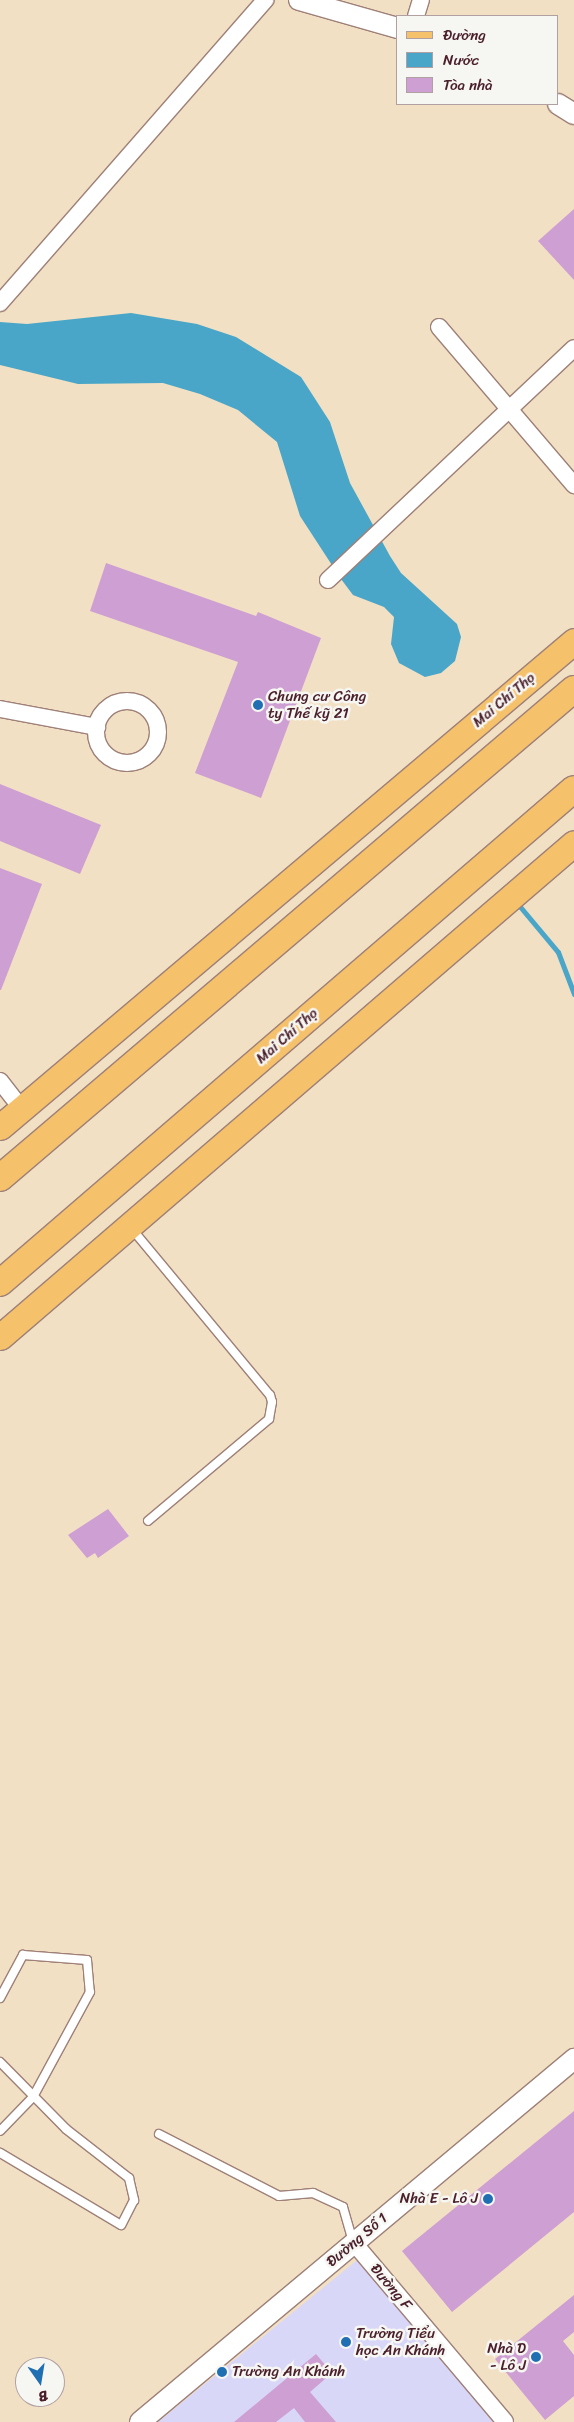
<!DOCTYPE html>
<meta charset="utf-8">
<style>
body{margin:0}
#map{position:relative;width:574px;height:2422px;overflow:hidden;background:#f2e0c4;font-family:Sriracha,sans-serif}
div>[style]{position:absolute}
[style*='--x']{left:calc(var(--x)*1px);top:calc(var(--y)*1px);width:calc(var(--w)*1px);rotate:calc(var(--a)*1deg)}
.built>*{inset:0;background:#d9d7f8}
.water>*{inset:0;background:#49a6c8}
.stream>*{height:5px;margin:-2.5px;padding:0 2.5px;transform-origin:2.5px;border-radius:2.5px;background:#49a6c8}
.building>*{inset:0;background:#ce9fd2}
.roads{filter:drop-shadow(1px 0 #9e8078) drop-shadow(-1px 0 #9e8078) drop-shadow(0 1px #9e8078) drop-shadow(0 -1px #9e8078)}
.service>*{height:8px;margin:-4px;padding:0 4px;transform-origin:4px;border-radius:4px;background:#fff}
.minor>*{height:16px;margin:-8px;padding:0 8px;transform-origin:8px;border-radius:8px;background:#fff}
.minor>.ring{margin:-8px;padding:0;box-sizing:content-box;background:none;border:16px solid #fff;border-radius:50%}
.tertiary>*{height:20px;margin:-10px;padding:0 10px;transform-origin:10px;border-radius:10px;background:#fff}
.primary>*{height:25px;margin:-12.5px;padding:0 12.5px;transform-origin:12.5px;border-radius:12.5px;background:#f5c16b}
.trunk>*{height:26px;margin:-13px;padding:0 13px;transform-origin:13px;border-radius:13px;background:#f5c16b}
.dots>*{width:14px;height:14px;translate:-50% -50%;box-sizing:border-box;border:2px solid #f6f6f2;border-radius:50%}
span{translate:-50% -50%;white-space:nowrap;text-align:center;line-height:1.15;-webkit-text-stroke:5px #f6f6f2;paint-order:stroke}
.poi-label{font-size:15px;color:#4a1f2b}
.left{translate:0 -50%;text-align:left}
.right{translate:-100% -50%;text-align:right}
.street-label{font-size:15px;color:#4a1f2b}
.legend{position:absolute;left:396px;top:15px;width:162px;height:90px;box-sizing:border-box;background:#f6f6f2;border:1px solid #b1a0a2;margin:0;padding:6px 9px;list-style:none;font-size:15px;color:#4a1f2b}
.legend li{display:flex;align-items:center;gap:10px;height:25px}
.legend b{width:25px;border:1px solid #b1a0a2}
.north{position:absolute;left:15px;top:2357px;width:50px;height:50px;box-sizing:border-box;background:#f6f6f2;border:1px solid #b1a0a2;border-radius:50%;rotate:167deg;font-size:14px;font-weight:700;line-height:20px;text-align:center;color:#4a1f2b}
.north::after{content:'';display:block;margin:auto;width:18px;height:22px;background:#1f6fb2;clip-path:polygon(50% 0,100% 100%,50% 72%,0 100%)}
</style>
<div id="map">
<div class="built">
<div style="clip-path:polygon(356px 2261px,370px 2261px,499px 2422px,158px 2422px)"></div>
</div>
<div class="water">
<div style="clip-path:polygon(131px 313px,197px 324px,236px 337px,301px 377px,330px 422px,350px 483px,390px 556px,401px 573px,457px 624px,461px 637px,455px 661px,441px 673px,425px 677px,399px 663px,391px 644px,394px 617px,384px 607px,353px 595px,341px 579px,300px 516px,277px 442px,238px 410px,200px 394px,163px 383px,78px 384px,0 365px,0 322px,27px 324px)"></div>
</div>
<div class="stream">
<div style="--x:517;--y:903;--w:64;--a:50.1"></div>
<div style="--x:558;--y:952;--w:45;--a:69.1"></div>
</div>
<div class="building">
<div style="clip-path:polygon(574px 209px,574px 280px,538px 241px)"></div>
<div style="clip-path:polygon(106px 563px,256px 616px,258px 612px,321px 638px,261px 798px,195px 773px,238px 662px,90px 611px)"></div>
<div style="clip-path:polygon(0 784px,101px 825px,80px 874px,0 841px)"></div>
<div style="clip-path:polygon(0 868px,42px 884px,1px 990px,0 990px)"></div>
<div style="clip-path:polygon(108px 1509px,129px 1536px,98px 1558px,95px 1553px,87px 1558px,68px 1535px)"></div>
<div style="clip-path:polygon(574px 2111px,574px 2212px,452px 2312px,402px 2251px)"></div>
<div style="clip-path:polygon(574px 2295px,574px 2332px,563px 2341px,574px 2355px,574px 2396px,545px 2420px,495px 2359px)"></div>
<div style="clip-path:polygon(316px 2354px,332px 2373px,310px 2392px,336px 2422px,305px 2422px,294px 2408px,276px 2422px,234px 2422px)"></div>
</div>
<div class="roads">
<div class="service">
<div style="--x:132;--y:1229;--w:216;--a:50.3"></div>
<div style="--x:270;--y:1395;--w:7;--a:74"></div>
<div style="--x:272;--y:1402;--w:17;--a:100"></div>
<div style="--x:269;--y:1419;--w:158;--a:139.9"></div>
<div style="--x:0;--y:1998;--w:49;--a:-61.9"></div>
<div style="--x:23;--y:1955;--w:64;--a:4.5"></div>
<div style="--x:87;--y:1960;--w:32;--a:85"></div>
<div style="--x:90;--y:1992;--w:119;--a:118.5"></div>
<div style="--x:33;--y:2097;--w:47;--a:134.1"></div>
<div style="--x:0;--y:2062;--w:94;--a:45.4"></div>
<div style="--x:66;--y:2129;--w:80;--a:37.9"></div>
<div style="--x:129;--y:2178;--w:23;--a:77"></div>
<div style="--x:134;--y:2200;--w:28;--a:117"></div>
<div style="--x:121;--y:2225;--w:141;--a:-149.2"></div>
<div style="--x:159;--y:2134;--w:135;--a:27.3"></div>
<div style="--x:279;--y:2196;--w:34;--a:-5"></div>
<div style="--x:313;--y:2193;--w:33;--a:25"></div>
<div style="--x:343;--y:2207;--w:35;--a:74"></div>
</div>
<div class="minor">
<div style="--x:416;--y:16;--w:17;--a:-73"></div>
<div style="--x:0;--y:303;--w:403;--a:-48.8"></div>
<div style="--x:439;--y:327;--w:208;--a:49.5"></div>
<div style="--x:328;--y:580;--w:338;--a:-43.3"></div>
<div class="ring" style="left:96px;top:701px;width:46px;height:46px"></div>
<div style="--x:0;--y:709;--w:99;--a:10.5"></div>
<div style="--x:0;--y:1081;--w:36;--a:52"></div>
<div style="--x:354;--y:2243;--w:234;--a:49.8"></div>
</div>
<div class="tertiary">
<div style="--x:299;--y:0;--w:103;--a:15.8"></div>
<div style="--x:558;--y:104;--w:19;--a:32"></div>
<div style="--x:140;--y:2422;--w:566;--a:-39.91"></div>
</div>
<div class="primary">
<div style="--x:0;--y:1127;--w:752;--a:-40.25"></div>
<div style="--x:0;--y:1337;--w:757;--a:-40.72"></div>
</div>
<div class="trunk">
<div style="--x:0;--y:1178;--w:754;--a:-40.43"></div>
<div style="--x:0;--y:1283;--w:757;--a:-40.72"></div>
</div>
</div>
<div class="dots">
<div style="left:258px;top:705px;background:#1f6fb2"></div>
<div style="left:488px;top:2199px;background:#1f6fb2"></div>
<div style="left:346px;top:2342px;background:#1f6fb2"></div>
<div style="left:536px;top:2357px;background:#1f6fb2"></div>
<div style="left:222px;top:2372px;background:#1f6fb2"></div>
</div>
<div class="poi-label">
<span class="left" style="left:268px;top:705px">Chung cư Công<br>ty Thế kỹ 21</span>
<span class="right" style="left:478px;top:2199px">Nhà E - Lô J</span>
<span class="left" style="left:356px;top:2342px">Trường Tiểu<br>học An Khánh</span>
<span class="right" style="left:526px;top:2357px">Nhà D<br>- Lô J</span>
<span class="left" style="left:232px;top:2372px">Trường An Khánh</span>
</div>
<div class="street-label">
<span style="left:504px;top:700px;rotate:-40deg">Mai Chí Thọ</span>
<span style="left:287px;top:1036px;rotate:-41deg">Mai Chí Thọ</span>
<span style="left:357px;top:2240px;rotate:-40deg">Đường Số 1</span>
<span style="left:391px;top:2287px;rotate:50deg">Đường F</span>
</div>
<ul class="legend">
<li><b style="height:6px;background:#f5c16b"></b>Đường</li>
<li><b style="height:14px;background:#49a6c8"></b>Nước</li>
<li><b style="height:14px;background:#ce9fd2"></b>Tòa nhà</li>
</ul>
<div class="north">B</div>
</div>
